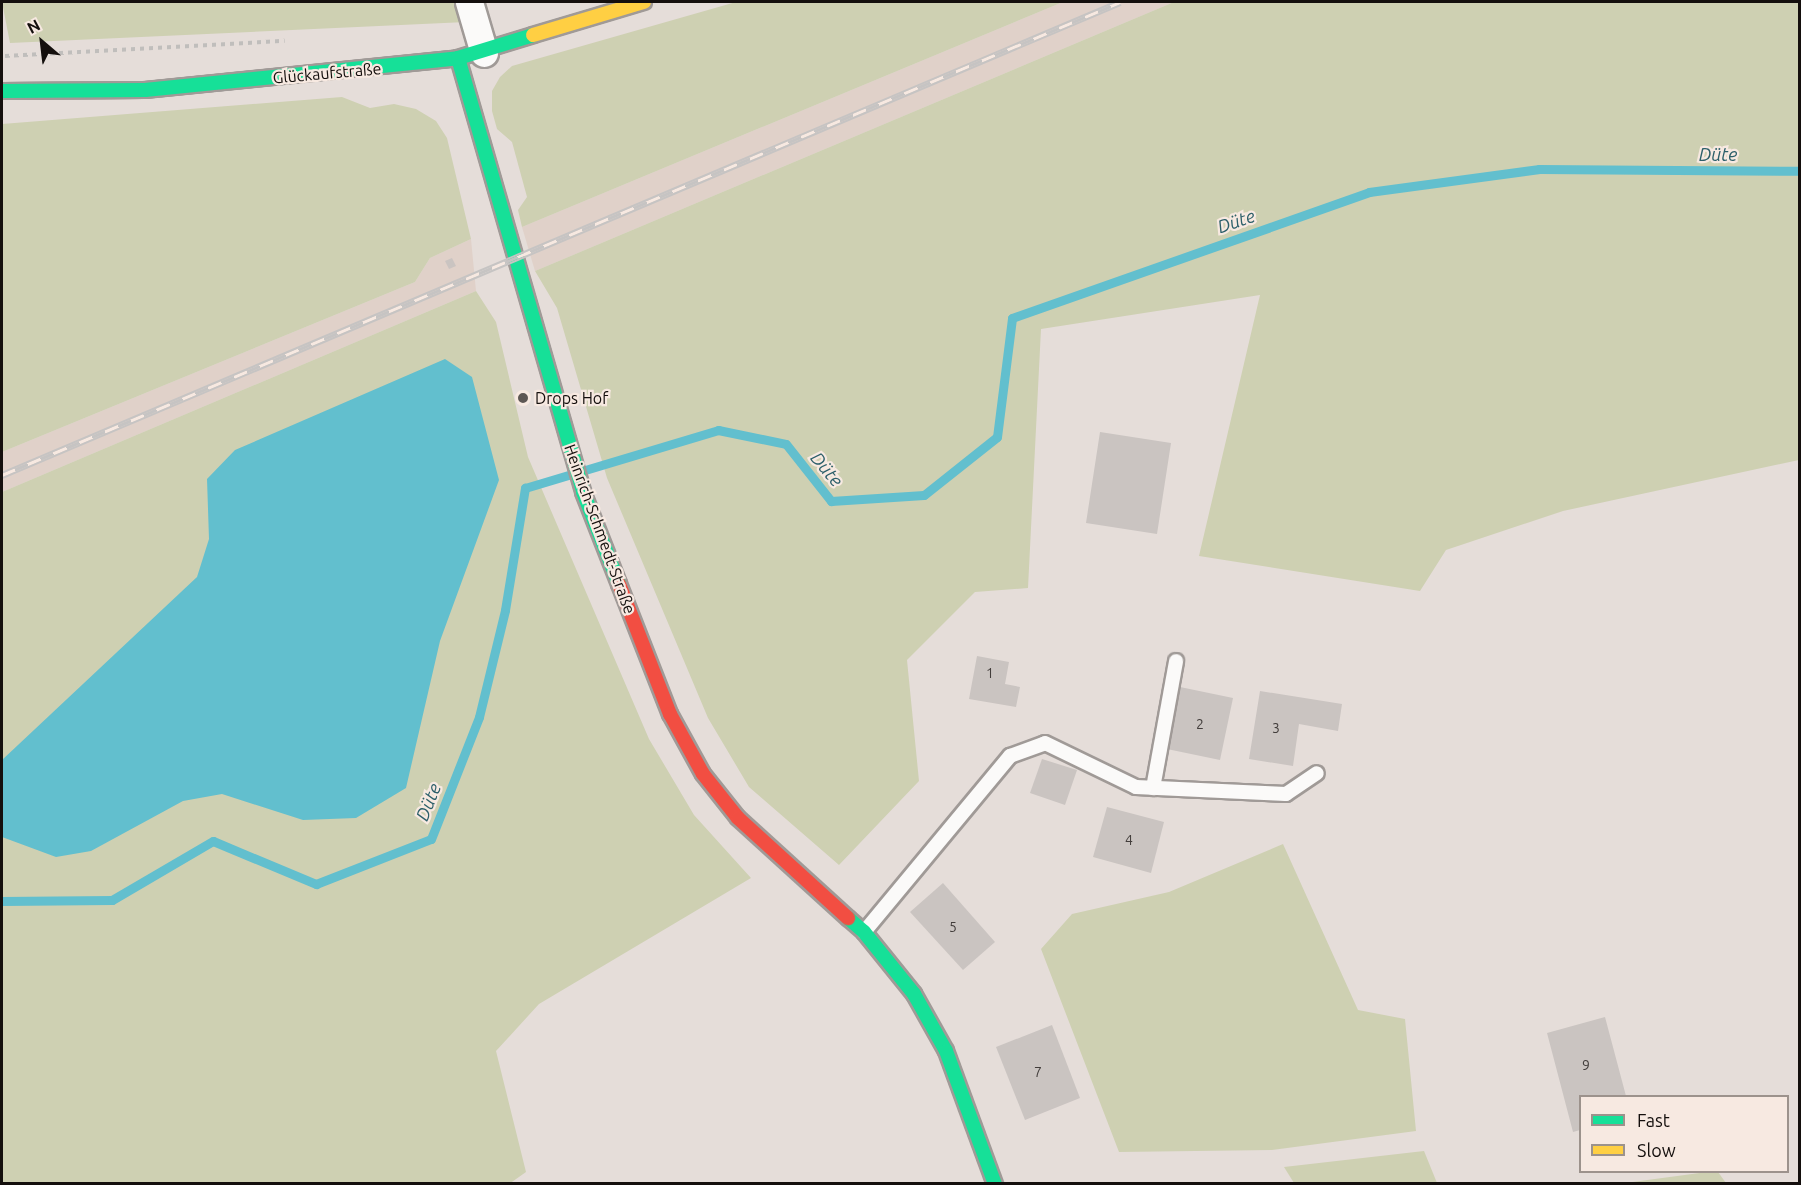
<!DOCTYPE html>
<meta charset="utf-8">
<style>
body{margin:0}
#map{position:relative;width:1801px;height:1185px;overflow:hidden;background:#e5ddd9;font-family:Ubuntu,sans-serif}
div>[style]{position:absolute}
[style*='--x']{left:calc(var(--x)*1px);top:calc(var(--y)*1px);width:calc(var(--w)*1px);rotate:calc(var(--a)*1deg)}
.built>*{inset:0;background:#e0d1c9}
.green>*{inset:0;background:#ced0b2}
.water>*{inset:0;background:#62bfce}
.stream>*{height:9px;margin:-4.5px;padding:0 4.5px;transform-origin:4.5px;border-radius:4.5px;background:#62bfce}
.building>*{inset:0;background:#cac4c1}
.path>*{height:4px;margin-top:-2px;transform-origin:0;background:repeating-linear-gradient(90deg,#c0bebc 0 4.5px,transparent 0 9px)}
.roads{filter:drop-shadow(2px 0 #a09a97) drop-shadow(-2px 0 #a09a97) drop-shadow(0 2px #a09a97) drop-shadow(0 -2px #a09a97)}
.lane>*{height:14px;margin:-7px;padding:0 7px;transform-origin:7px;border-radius:7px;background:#fbfaf9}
.street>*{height:27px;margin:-13.5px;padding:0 13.5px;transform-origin:13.5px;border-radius:13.5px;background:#fbfaf9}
.fast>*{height:14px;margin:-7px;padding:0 7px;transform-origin:7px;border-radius:7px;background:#16e098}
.slow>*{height:14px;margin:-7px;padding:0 7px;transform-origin:7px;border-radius:7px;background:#ffcf43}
.jam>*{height:14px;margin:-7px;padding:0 7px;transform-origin:7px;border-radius:7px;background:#f24e42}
.rail>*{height:7px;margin-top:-3.5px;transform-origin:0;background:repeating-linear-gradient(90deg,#f7e9e1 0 14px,#c6c4c3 0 28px);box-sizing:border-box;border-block:2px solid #c6c4c3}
.dots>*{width:16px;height:16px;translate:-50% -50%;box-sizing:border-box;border:3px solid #f7e9e1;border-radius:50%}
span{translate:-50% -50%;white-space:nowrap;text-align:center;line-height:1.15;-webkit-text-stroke:4.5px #f7e9e1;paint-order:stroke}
.number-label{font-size:14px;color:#423d3b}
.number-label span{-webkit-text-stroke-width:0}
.street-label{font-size:16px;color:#140f0d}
.poi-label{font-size:16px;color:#140f0d}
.left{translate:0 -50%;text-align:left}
.water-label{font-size:18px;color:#2c5f6a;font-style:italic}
.frame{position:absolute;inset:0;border:3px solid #140f0d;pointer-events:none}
.legend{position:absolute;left:1579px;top:1095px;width:210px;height:78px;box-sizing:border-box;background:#f7e9e1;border:2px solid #9c928c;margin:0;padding:8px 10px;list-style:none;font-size:18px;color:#140f0d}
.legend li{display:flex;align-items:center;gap:12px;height:30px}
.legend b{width:30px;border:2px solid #9c928c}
.north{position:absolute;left:12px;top:12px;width:60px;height:60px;-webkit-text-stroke:4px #f7e9e1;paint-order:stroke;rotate:332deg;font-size:16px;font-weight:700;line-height:24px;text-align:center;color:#140f0d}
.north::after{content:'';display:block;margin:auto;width:21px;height:27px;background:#140f0d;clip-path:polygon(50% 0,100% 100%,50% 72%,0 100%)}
</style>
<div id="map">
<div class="built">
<div style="clip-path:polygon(1063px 2px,1174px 2px,535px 271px,522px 227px)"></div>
<div style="clip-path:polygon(471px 239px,476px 291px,2px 492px,2px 452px,415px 282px,430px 258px)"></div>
</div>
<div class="green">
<div style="clip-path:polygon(2px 2px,459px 2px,466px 22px,10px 43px)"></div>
<div style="clip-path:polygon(736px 2px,1063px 2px,522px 227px,518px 210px,527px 197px,512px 142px,497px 129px,492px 111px,492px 91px,500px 77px,512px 66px)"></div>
<div style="clip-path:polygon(1174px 2px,1799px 2px,1799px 460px,1563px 511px,1446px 550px,1420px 591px,1199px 556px,1260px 295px,1041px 329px,1028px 588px,975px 592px,907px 660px,919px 781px,839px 865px,749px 787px,708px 718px,607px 478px,557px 308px,535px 271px)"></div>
<div style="clip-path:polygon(342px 97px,370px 108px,394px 104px,416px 109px,436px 121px,447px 138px,471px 239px,430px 258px,415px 282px,2px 452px,2px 124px)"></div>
<div style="clip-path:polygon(476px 291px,496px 322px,528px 457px,649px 739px,694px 815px,751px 878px,539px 1004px,496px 1051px,526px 1172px,509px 1184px,2px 1183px,2px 492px)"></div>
<div style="clip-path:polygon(1283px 844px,1358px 1010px,1405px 1019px,1416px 1131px,1272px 1150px,1119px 1152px,1041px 949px,1072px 914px,1169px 892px)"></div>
<div style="clip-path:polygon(1424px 1151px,1437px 1183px,1294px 1183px,1284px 1167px)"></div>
<div style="clip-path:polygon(1707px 1172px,1718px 1172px,1726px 1183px,1625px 1183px)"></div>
</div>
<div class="water">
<div style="clip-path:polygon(445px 359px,472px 377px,499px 480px,440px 641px,406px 788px,356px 818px,303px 820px,222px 794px,183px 801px,91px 851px,56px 857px,2px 837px,2px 760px,197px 577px,209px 539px,207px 479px,235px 450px)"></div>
</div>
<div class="stream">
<div style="--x:2;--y:901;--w:110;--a:-0.5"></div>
<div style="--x:112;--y:900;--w:117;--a:-30.3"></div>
<div style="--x:213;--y:841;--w:112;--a:22.7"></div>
<div style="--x:316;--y:884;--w:123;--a:-21.4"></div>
<div style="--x:431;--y:839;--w:131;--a:-68.5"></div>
<div style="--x:479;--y:717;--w:110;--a:-76.3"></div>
<div style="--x:505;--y:610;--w:124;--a:-80.7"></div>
<div style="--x:525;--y:488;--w:202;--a:-16.7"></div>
<div style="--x:718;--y:430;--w:69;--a:11.6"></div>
<div style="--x:786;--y:444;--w:73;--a:51.7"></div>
<div style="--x:831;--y:501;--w:93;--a:-3.7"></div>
<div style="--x:924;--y:495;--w:93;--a:-38.5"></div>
<div style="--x:997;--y:437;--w:120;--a:-82.8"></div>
<div style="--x:1012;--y:318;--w:379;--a:-19.4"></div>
<div style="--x:1369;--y:192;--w:172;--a:-7.7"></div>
<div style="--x:1539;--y:169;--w:261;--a:0.4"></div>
</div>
<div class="building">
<div style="clip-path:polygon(452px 258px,456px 266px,449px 269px,445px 261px)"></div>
<div style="clip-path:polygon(1100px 432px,1171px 443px,1157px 534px,1086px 523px)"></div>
<div style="clip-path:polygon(977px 656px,1009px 662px,1005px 684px,1020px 687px,1016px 707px,969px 699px)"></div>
<div style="clip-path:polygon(1180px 687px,1233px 698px,1220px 760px,1167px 749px)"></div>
<div style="clip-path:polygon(1260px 691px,1342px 704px,1338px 731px,1299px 724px,1293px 766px,1249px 759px)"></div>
<div style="clip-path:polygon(1042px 759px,1077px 770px,1065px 805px,1030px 793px)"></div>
<div style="clip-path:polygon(1107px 807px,1164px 822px,1151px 873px,1093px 857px)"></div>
<div style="clip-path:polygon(943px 883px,995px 942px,963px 970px,910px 912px)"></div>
<div style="clip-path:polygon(1605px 1017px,1626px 1096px,1580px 1096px,1580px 1130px,1573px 1132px,1547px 1033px)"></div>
<div style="clip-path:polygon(1052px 1025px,1080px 1098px,1025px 1120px,996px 1047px)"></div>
</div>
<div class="path">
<div style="--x:5;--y:56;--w:280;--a:-3.1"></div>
</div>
<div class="roads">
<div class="lane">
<div style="--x:1153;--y:788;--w:129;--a:-79.7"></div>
<div style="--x:864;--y:932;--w:229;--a:-50.3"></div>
<div style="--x:1010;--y:756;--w:37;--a:-20"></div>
<div style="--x:1045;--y:743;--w:101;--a:25.8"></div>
<div style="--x:1136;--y:787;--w:150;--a:2.7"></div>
<div style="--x:1286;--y:794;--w:37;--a:-34"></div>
</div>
<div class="street">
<div style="--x:469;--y:2;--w:53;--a:73.6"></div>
</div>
<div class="fast">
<div style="--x:458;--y:58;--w:452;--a:73.9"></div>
<div style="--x:583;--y:492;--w:99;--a:68.6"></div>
<div style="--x:2;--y:91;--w:143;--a:-0.4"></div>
<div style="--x:145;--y:90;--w:315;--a:-5.8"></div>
<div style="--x:458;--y:58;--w:78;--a:-17"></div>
<div style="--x:848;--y:918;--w:21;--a:41"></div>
<div style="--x:864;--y:932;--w:80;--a:51.1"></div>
<div style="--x:914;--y:994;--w:65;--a:60.7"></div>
<div style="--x:946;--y:1051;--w:142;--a:69.8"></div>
</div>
<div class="slow">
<div style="--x:533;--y:35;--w:116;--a:-16.6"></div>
</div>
<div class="jam">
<div style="--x:619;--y:584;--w:140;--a:68.6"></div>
<div style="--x:670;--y:714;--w:68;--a:61.2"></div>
<div style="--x:703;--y:774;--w:56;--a:51.5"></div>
<div style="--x:738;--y:818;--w:149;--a:42.3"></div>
</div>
</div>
<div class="rail">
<div style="--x:2;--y:475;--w:1214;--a:-22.93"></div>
</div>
<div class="dots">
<div style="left:523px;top:398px;background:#5d5754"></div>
</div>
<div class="number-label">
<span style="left:990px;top:673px">1</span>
<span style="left:1200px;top:724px">2</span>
<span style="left:1276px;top:728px">3</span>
<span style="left:1129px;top:840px">4</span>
<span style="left:953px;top:927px">5</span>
<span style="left:1586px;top:1065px">9</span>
<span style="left:1038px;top:1072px">7</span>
</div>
<div class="street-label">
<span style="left:327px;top:73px;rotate:-5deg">Glückaufstraße</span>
<span style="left:600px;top:529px;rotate:70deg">Heinrich-Schmedt-Straße</span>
</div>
<div class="poi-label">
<span class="left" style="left:535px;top:398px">Drops Hof</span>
</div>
<div class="water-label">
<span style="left:1718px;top:154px">Düte</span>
<span style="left:1236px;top:221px;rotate:-19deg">Düte</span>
<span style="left:827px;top:469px;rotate:50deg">Düte</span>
<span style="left:428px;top:802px;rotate:-68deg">Düte</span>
</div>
<div class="frame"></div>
<ul class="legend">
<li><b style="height:8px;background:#16e098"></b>Fast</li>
<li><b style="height:8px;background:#ffcf43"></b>Slow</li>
</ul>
<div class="north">N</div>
</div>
